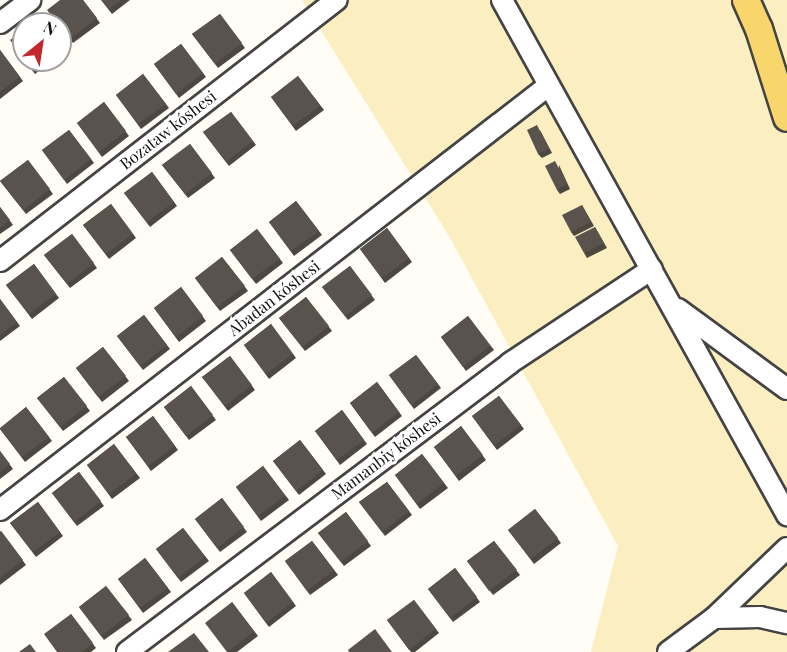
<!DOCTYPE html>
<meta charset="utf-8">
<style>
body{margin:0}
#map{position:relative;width:787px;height:652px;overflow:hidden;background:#fffdf5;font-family:"Playfair Display",serif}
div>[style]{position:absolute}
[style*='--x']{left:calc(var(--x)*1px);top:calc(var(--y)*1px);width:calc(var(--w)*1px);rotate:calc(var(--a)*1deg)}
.sand>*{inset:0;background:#fbeec1}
.roads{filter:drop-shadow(2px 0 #444) drop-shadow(-2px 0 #444) drop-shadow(0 2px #444) drop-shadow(0 -2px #444)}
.minor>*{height:20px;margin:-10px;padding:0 10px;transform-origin:10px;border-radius:10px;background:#fff}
.major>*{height:26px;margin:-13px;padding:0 13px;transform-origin:13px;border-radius:13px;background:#f9d66b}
.wall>*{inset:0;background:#4d4742}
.building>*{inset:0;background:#5a524d}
span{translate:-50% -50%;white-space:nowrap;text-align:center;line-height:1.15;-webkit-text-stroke:6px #fff;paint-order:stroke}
.street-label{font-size:16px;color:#111}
.north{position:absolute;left:12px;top:12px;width:60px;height:60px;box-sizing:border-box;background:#fff;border:2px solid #a0a0a0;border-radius:50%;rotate:30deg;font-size:16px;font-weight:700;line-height:24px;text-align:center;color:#111}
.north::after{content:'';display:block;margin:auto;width:21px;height:27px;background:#c4262e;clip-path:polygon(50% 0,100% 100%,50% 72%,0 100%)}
</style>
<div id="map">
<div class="sand">
<div style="clip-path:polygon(302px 0,787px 0,787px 652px,591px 652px,618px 546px,449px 236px)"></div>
</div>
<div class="roads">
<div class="minor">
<div style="--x:502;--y:0;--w:589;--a:61.04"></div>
<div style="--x:0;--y:23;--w:38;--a:-37"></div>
<div style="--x:0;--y:261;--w:426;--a:-37.8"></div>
<div style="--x:678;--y:309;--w:135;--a:36.3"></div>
<div style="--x:0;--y:510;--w:693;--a:-37.73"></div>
<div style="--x:714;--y:618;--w:46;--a:-1.2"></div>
<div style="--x:760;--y:617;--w:28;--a:13"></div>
<div style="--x:127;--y:652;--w:480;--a:-37"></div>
<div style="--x:510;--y:363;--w:170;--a:-33.5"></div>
<div style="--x:668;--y:652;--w:57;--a:-36.5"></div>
<div style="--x:714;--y:618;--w:101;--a:-43.8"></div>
</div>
<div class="major">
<div style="--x:746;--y:0;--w:32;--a:66"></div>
<div style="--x:759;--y:29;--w:93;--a:72.5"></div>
</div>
</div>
<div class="wall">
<div style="clip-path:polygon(83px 0,100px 23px,73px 43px,60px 27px)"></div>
<div style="clip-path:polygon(101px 0,130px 0,112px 14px)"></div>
<div style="clip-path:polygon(220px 14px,245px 48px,218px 68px,192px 34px)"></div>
<div style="clip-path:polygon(181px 44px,206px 77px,179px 98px,154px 64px)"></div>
<div style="clip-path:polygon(0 50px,23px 81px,0 99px)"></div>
<div style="clip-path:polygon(24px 60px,54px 60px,35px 74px)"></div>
<div style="clip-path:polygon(143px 74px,169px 108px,141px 129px,116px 95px)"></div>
<div style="clip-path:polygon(298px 76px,324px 110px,296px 131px,271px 97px)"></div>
<div style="clip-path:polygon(104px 102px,129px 136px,102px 157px,77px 123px)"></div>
<div style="clip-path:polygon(231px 112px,256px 145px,229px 166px,203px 132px)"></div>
<div style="clip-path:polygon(69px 130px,94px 163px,67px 184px,42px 150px)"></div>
<div style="clip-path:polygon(540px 130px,552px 153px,542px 158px,538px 154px)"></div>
<div style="clip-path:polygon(190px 144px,215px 178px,188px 198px,162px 165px)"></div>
<div style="clip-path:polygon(28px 160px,53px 194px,26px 214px,0 181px)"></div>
<div style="clip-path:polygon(559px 165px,570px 189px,560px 194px,557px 190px)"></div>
<div style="clip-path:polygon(152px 172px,177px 206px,150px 227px,124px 193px)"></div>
<div style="clip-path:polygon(296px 201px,322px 235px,294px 256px,269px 222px)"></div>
<div style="clip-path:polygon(111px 204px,136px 238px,109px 259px,83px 225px)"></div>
<div style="clip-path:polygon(582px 205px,594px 226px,574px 236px,571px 232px)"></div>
<div style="clip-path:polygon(0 207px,13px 225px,0 234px)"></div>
<div style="clip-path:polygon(595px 227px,607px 248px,587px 258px,584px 253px)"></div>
<div style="clip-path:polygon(387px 228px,412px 262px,385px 283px,360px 249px)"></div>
<div style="clip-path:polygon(257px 229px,283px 263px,256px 284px,230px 250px)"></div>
<div style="clip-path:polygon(72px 234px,97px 268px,70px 288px,44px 255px)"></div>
<div style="clip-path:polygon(222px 257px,248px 291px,220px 311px,195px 278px)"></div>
<div style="clip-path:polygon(34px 264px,59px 298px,32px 319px,6px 285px)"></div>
<div style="clip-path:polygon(350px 266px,375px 300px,348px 320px,322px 287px)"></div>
<div style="clip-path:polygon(181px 287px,206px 321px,179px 342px,154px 308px)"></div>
<div style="clip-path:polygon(306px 297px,332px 331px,305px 351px,279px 318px)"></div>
<div style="clip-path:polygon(0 299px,20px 326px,0 341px)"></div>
<div style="clip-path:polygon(144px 315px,170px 349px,143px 370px,117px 336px)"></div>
<div style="clip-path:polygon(468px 316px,494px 350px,466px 371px,441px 337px)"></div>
<div style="clip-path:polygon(271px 324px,296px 358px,269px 379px,244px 345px)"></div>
<div style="clip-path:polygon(103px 347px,129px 381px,102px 402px,76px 368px)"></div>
<div style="clip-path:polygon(416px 355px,441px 388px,414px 409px,389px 375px)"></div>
<div style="clip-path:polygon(230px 356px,255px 390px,228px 411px,202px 377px)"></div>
<div style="clip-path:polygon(64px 377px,90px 411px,63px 431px,37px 398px)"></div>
<div style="clip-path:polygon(377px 382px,402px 416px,375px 437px,350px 403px)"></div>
<div style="clip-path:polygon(191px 386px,216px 420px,189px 440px,164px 407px)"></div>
<div style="clip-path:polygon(499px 396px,524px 429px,497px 450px,472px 416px)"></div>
<div style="clip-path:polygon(26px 407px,52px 441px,25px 462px,0 429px)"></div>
<div style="clip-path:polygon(342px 410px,367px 444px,340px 465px,315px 431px)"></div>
<div style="clip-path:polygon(153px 416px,178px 450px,151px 471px,126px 437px)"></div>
<div style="clip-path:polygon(461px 426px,486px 460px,459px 481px,434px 447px)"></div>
<div style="clip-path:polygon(300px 440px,326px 474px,299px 495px,273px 461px)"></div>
<div style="clip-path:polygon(114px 444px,140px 478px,112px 499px,87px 465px)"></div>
<div style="clip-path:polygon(0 451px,13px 469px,0 479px)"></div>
<div style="clip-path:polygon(422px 454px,448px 488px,420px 509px,395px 475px)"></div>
<div style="clip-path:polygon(263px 466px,289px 500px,261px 521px,236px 487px)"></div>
<div style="clip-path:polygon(79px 472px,104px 506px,77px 526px,52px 493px)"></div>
<div style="clip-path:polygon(387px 482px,412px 515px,385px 536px,359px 502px)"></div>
<div style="clip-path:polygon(222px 498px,247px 532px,220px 552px,195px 519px)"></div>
<div style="clip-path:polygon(38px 502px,63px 536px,36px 557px,10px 523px)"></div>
<div style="clip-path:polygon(535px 509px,561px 543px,534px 564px,508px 530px)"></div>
<div style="clip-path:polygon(346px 512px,371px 546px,344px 566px,318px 533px)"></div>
<div style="clip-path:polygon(183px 528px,209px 561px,181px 582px,156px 549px)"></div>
<div style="clip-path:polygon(1px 531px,26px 565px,0 585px,0 532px)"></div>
<div style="clip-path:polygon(312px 541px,338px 575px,310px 595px,285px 561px)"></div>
<div style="clip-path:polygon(494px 541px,520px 575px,493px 595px,467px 561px)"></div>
<div style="clip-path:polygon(145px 558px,171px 592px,143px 613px,118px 579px)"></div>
<div style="clip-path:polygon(455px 568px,480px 602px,453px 622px,428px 589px)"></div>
<div style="clip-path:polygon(271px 572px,296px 606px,269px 627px,244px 593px)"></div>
<div style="clip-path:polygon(106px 586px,132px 620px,104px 640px,79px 607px)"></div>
<div style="clip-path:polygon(414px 600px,439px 633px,415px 652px,411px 652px,387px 620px)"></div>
<div style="clip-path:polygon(232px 602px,258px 636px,237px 652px,227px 652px)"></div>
<div style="clip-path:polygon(71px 614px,96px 648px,91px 652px,57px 652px)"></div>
</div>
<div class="building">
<div style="clip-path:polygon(60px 0,83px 0,97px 18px,70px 39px,60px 26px,60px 24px,58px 24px,47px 10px)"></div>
<div style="clip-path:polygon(102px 0,121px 0,109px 9px)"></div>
<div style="clip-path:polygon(220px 14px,242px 43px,215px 64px,192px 34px)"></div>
<div style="clip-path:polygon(37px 19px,40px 24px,31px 24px)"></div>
<div style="clip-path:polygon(24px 29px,24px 59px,10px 40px)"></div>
<div style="clip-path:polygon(181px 44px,203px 73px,176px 94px,154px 64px)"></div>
<div style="clip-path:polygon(0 50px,20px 77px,0 92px)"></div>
<div style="clip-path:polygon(25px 60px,45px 60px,32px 69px)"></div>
<div style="clip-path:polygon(143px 74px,166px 104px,138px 124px,116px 95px)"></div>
<div style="clip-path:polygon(298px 76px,320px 106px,293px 126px,271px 97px)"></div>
<div style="clip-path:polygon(104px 102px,126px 131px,99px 152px,77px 123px)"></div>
<div style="clip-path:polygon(231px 112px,253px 141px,226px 162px,203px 132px)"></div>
<div style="clip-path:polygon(537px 125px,549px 149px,538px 154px,527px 130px)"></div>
<div style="clip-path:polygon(69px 130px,91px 159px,64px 180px,42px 150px)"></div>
<div style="clip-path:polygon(190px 144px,212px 173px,185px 194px,162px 165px)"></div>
<div style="clip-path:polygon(28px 160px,50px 189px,23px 210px,0 181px)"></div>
<div style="clip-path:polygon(555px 161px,567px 184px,557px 190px,545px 166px)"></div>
<div style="clip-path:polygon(152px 172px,174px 202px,147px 222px,124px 193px)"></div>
<div style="clip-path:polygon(296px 201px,319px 231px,291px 251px,269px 222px)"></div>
<div style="clip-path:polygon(111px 204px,133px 234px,106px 254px,83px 225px)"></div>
<div style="clip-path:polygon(582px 205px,591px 222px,571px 232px,562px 215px)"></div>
<div style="clip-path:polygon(0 207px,10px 220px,0 228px)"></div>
<div style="clip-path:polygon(595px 227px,604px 243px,584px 253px,575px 237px)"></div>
<div style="clip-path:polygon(387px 228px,409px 258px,382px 278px,360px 249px)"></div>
<div style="clip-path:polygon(257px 229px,280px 259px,252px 279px,230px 250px)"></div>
<div style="clip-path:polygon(72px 234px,94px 263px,67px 284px,44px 255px)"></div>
<div style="clip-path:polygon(222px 257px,245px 286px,217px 307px,195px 278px)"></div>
<div style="clip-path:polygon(34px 264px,56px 294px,29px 314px,6px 285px)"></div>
<div style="clip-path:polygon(350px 266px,372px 295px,345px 316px,322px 287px)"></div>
<div style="clip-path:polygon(181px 287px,203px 316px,176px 337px,154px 308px)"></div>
<div style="clip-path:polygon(306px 297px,329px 326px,302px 347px,279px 318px)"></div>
<div style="clip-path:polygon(0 299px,17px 322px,0 335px)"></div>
<div style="clip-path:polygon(144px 315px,167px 345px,140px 366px,117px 336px)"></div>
<div style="clip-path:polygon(468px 316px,490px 346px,463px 367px,441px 337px)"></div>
<div style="clip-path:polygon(271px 324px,293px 354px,266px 374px,244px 345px)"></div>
<div style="clip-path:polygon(103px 347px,126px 376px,98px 397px,76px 368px)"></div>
<div style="clip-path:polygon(416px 355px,438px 384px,411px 405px,389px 375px)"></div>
<div style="clip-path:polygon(230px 356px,252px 385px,225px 406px,202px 377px)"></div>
<div style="clip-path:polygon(64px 377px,87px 406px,60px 427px,37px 398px)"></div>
<div style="clip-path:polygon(377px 382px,399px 412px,372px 433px,350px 403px)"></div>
<div style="clip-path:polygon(191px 386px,213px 415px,186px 436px,164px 407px)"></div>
<div style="clip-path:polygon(499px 396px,521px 425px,494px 446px,472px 416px)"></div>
<div style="clip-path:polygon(26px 407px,49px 437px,22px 457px,0 429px,0 428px)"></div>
<div style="clip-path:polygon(342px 410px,364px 440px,337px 460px,315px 431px)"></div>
<div style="clip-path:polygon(153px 416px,175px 446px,148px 466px,126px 437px)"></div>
<div style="clip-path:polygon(461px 426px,483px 455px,456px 476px,434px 447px)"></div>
<div style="clip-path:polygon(300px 440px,323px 470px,296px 491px,273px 461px)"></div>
<div style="clip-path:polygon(114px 444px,136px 474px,109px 494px,87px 465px)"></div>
<div style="clip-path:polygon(0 451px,10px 464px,0 472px)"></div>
<div style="clip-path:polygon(422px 454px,444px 483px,417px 504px,395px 475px)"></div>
<div style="clip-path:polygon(263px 466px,285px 496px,258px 516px,236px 487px)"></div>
<div style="clip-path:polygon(79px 472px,101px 501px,74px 522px,52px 493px)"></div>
<div style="clip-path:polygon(387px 482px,409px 511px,382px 532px,359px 502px)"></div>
<div style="clip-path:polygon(222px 498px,244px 527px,217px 548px,195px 519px)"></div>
<div style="clip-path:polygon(38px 502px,60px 532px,33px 552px,10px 523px)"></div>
<div style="clip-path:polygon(535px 509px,558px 538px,531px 559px,508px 530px)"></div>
<div style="clip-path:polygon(346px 512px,368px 541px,341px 562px,318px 533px)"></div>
<div style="clip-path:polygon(183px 528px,205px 557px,178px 578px,156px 549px)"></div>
<div style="clip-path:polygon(1px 531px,23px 560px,0 578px,0 532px)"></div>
<div style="clip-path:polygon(312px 541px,334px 570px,307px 591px,285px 561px)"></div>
<div style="clip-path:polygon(494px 541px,517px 570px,489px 591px,467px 561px)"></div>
<div style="clip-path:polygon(145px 558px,168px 588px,140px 608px,118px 579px)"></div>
<div style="clip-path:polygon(455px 568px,477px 597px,450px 618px,428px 589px)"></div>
<div style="clip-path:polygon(271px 572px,293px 602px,266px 623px,244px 593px)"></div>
<div style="clip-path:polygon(106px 586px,129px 615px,101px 636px,79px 607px)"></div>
<div style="clip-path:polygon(414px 600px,436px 629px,409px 650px,387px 620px)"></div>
<div style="clip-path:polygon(232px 602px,254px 632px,227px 652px,205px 623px)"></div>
<div style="clip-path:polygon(71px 614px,93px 643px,82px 652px,57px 652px,44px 634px)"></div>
<div style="clip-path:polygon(375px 629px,392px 652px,349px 652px,348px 650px)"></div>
<div style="clip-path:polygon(194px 633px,209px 652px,168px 652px)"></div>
<div style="clip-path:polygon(30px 644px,36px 652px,19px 652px)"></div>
</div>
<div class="street-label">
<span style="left:168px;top:130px;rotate:-38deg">Bozataw kóshesi</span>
<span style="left:274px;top:298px;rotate:-38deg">Abadan kóshesi</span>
<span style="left:386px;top:456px;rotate:-37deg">Mamanbiy kóshesi</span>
</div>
<div class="north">N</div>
</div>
